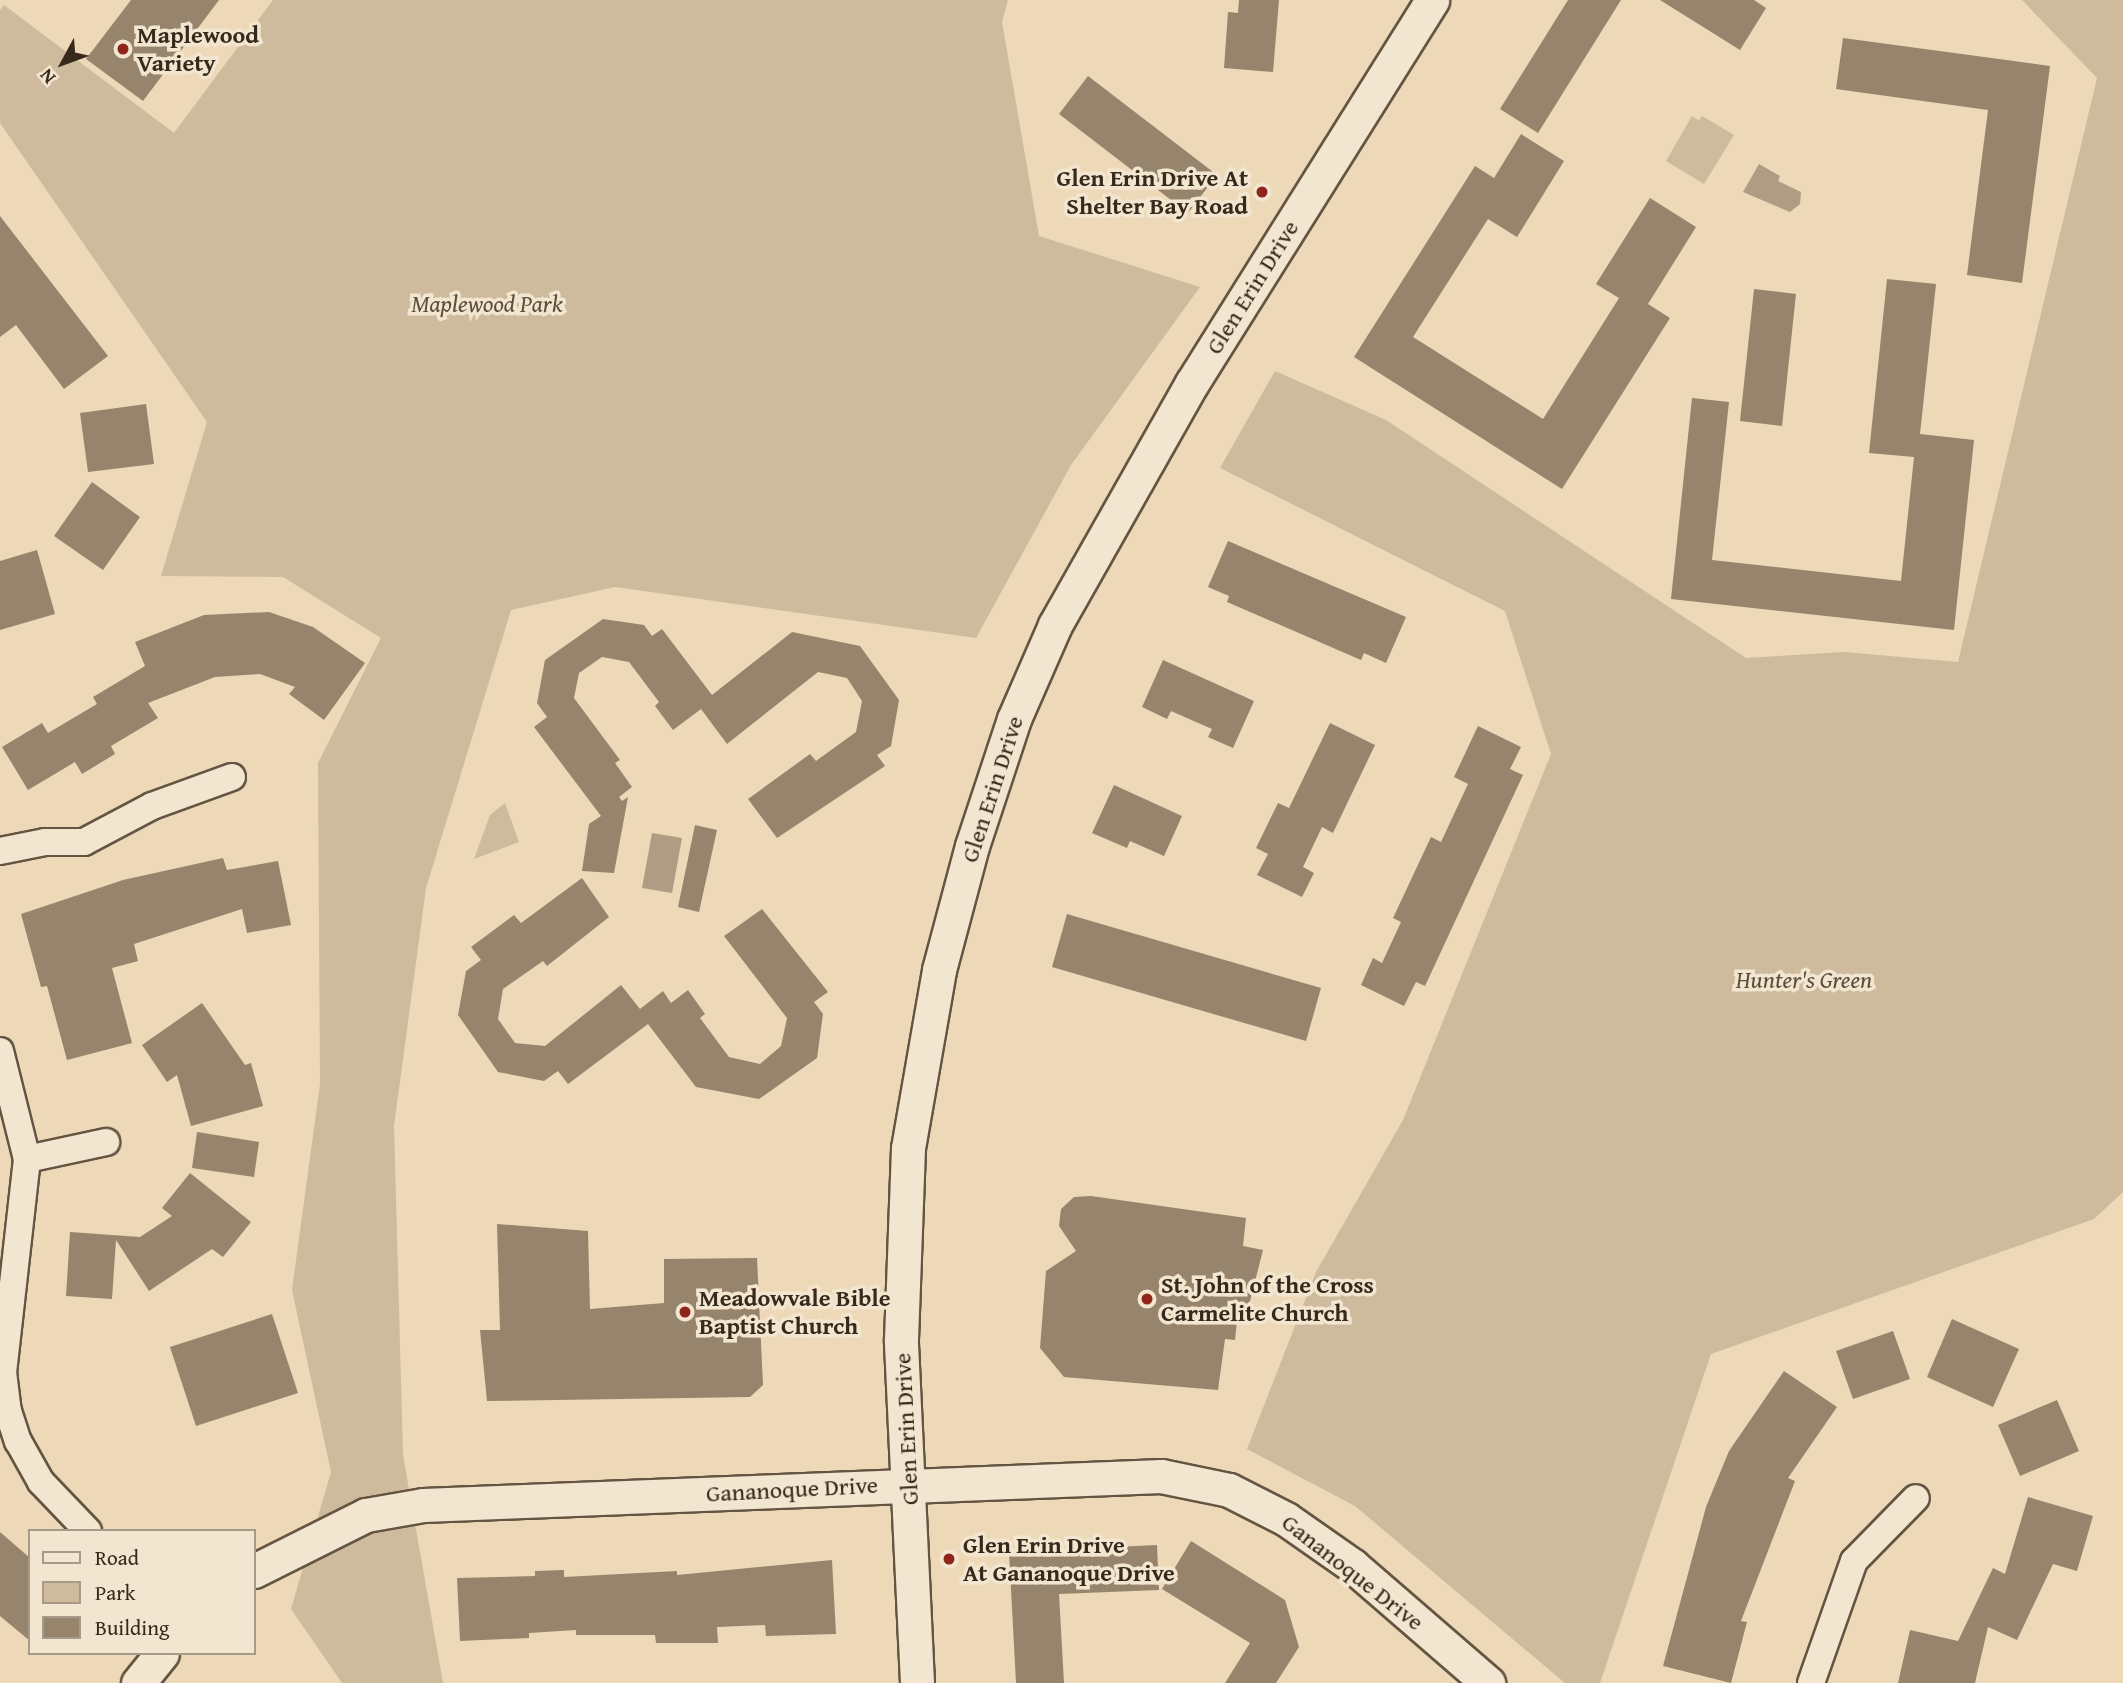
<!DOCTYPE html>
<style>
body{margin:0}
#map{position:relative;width:2123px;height:1683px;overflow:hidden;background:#edd8b7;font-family:"Gentium Book Plus",serif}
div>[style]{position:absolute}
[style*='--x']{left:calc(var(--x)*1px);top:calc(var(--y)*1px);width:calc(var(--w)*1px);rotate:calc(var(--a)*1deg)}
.green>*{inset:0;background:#ceba9c}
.water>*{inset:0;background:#af9c82}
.building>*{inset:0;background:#96846c}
.roads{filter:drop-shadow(2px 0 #645542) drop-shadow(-2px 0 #645542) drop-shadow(0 2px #645542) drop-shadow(0 -2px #645542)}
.minor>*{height:26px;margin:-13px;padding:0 13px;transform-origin:13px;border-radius:13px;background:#f3e6d0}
.tertiary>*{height:33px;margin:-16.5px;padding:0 16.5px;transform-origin:16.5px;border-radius:16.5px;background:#f3e6d0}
.dots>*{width:19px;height:19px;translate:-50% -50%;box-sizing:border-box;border:4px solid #f3e6d0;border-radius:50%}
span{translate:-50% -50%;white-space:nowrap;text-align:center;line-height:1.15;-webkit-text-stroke:7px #f3e6d0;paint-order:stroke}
.poi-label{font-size:24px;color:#37291b;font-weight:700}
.left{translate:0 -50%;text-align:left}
.right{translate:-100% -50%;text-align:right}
.street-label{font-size:24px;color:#37291b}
.park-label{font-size:24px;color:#5d4d3b;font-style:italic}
.legend{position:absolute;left:28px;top:1529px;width:228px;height:126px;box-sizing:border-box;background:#f3e6d0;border:2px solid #a89a88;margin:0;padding:9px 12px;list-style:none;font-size:21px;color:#37291b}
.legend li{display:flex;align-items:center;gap:14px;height:35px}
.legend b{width:35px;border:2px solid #a89a88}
.north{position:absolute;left:28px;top:28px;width:70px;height:70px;-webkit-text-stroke:5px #f3e6d0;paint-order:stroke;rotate:229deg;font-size:19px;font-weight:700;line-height:28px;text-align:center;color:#37291b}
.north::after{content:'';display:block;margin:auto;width:24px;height:32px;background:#37291b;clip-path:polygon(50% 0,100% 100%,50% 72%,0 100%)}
</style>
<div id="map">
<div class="green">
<div style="clip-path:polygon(273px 0,1008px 0,1002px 22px,1039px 236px,1200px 287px,1071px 465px,976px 638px,615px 587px,511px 610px,426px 888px,394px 1126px,403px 1455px,443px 1683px,342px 1683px,291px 1609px,331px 1472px,292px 1290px,320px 1084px,318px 763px,381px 638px,283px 577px,161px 576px,207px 422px,0 123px,0 10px,4px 5px,174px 133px)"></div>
<div style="clip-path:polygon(2022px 0,2123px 0,2123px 1192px,2094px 1219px,1711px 1354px,1600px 1683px,1565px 1683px,1355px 1506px,1247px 1449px,1316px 1272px,1403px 1120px,1551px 754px,1505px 611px,1220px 468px,1275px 371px,1386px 420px,1746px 658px,1844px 652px,1958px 662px,2097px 78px)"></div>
<div style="clip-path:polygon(1692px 116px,1699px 121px,1702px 116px,1734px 135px,1704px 184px,1666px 161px)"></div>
<div style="clip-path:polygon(505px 803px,519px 842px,474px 859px,490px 815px)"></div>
</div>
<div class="water">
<div style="clip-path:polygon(1759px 164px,1780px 176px,1778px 181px,1801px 192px,1800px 204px,1790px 212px,1743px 192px)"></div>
<div style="clip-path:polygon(652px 833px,682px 838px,672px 893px,642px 888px)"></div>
</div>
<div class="building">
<div style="clip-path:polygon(131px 0,219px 0,143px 101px,86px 59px)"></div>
<div style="clip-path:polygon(1239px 0,1279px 0,1273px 72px,1224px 68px,1228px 12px,1238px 13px)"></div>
<div style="clip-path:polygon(1568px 0,1621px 0,1538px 133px,1500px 109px)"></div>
<div style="clip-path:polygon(1660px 0,1754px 0,1766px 8px,1740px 50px)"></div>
<div style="clip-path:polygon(1843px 38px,2050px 66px,2022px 283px,1967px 275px,1988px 110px,1836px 89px)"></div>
<div style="clip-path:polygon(1088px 76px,1217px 175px,1188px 213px,1059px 114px)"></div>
<div style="clip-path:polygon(1521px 134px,1564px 161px,1517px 237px,1488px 219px,1413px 337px,1543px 419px,1619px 298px,1596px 284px,1650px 198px,1696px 227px,1648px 304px,1670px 318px,1562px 489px,1354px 357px,1475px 166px,1494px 178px)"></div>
<div style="clip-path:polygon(0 216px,108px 356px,64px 389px,16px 325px,0 337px)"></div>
<div style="clip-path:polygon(1887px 279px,1936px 284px,1920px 434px,1974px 440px,1954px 630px,1671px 599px,1692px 398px,1729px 402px,1712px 560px,1901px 581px,1914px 457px,1869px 453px)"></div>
<div style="clip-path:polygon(1754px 289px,1796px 294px,1782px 426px,1740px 421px)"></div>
<div style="clip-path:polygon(146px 404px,154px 464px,88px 472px,80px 413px)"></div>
<div style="clip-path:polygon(92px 482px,140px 517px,103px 570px,54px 536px)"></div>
<div style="clip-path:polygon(1228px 541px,1406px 617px,1386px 663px,1364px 653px,1361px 660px,1227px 602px,1229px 596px,1208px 587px)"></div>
<div style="clip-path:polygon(37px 550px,55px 614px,0 630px,0 561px)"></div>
<div style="clip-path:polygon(269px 612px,313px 627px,365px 663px,324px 720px,289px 694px,295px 687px,260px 674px,215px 677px,148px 703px,158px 718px,111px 746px,115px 754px,82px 774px,75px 762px,28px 790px,2px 747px,42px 723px,48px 733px,97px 704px,93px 697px,145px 666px,135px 642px,204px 615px)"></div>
<div style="clip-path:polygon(603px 619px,644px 625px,652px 636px,662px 629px,712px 695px,792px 632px,860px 646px,899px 700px,891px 746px,877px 755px,885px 766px,777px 838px,748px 799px,810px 754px,816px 761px,856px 732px,862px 701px,847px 678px,818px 672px,727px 744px,701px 709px,673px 730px,655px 706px,659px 702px,629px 662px,602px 657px,579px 673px,574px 698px,620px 760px,615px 763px,632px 787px,619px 797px,622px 801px,628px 797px,614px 873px,582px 871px,589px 824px,601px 816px,534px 727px,547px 717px,537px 703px,545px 660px)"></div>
<div style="clip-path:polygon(1163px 660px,1254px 701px,1233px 748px,1208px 737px,1212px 729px,1171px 711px,1167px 719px,1142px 707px)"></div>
<div style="clip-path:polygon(1330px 723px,1375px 745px,1333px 833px,1322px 827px,1303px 867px,1314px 873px,1302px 897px,1257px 875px,1268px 854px,1256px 848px,1278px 803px,1289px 808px)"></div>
<div style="clip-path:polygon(1478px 726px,1521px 747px,1510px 769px,1523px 775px,1425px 986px,1416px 982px,1404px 1006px,1361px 985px,1373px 958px,1382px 963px,1401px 922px,1393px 918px,1431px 837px,1441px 842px,1468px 784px,1454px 777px)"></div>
<div style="clip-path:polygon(1114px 785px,1182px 816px,1164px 856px,1130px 841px,1127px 848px,1092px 833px)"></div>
<div style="clip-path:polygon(695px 825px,717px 830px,699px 912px,678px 907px)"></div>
<div style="clip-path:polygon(223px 858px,227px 870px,278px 861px,291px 925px,247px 933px,242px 909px,134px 944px,138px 961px,112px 968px,132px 1043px,67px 1060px,47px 986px,41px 987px,21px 914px,123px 880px)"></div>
<div style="clip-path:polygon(582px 878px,609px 917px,547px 966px,543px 961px,503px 989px,498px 1019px,515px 1043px,545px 1046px,621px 985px,640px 1009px,663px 991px,671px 1003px,688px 990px,705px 1014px,700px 1018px,729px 1057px,760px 1064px,781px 1046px,787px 1018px,724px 936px,762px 909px,828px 992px,814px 1002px,823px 1014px,817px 1058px,759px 1099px,696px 1087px,648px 1024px,568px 1084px,558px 1071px,544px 1081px,498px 1072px,458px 1015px,466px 971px,481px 960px,471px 947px,514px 915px,521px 923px)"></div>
<div style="clip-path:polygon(1067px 914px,1321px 988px,1306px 1041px,1052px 967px)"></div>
<div style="clip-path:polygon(202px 1003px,245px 1065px,251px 1063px,263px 1106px,191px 1126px,177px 1075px,167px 1082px,142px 1045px)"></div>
<div style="clip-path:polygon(197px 1132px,259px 1142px,254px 1177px,192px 1168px)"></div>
<div style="clip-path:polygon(190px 1173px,251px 1222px,223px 1257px,212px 1249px,149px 1291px,116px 1240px,112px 1299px,66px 1296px,70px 1232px,140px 1237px,172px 1216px,162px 1208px)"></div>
<div style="clip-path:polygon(1091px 1196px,1246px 1218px,1243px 1246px,1263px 1250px,1247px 1313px,1238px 1311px,1235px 1340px,1225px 1339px,1218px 1390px,1064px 1377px,1040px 1348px,1046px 1271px,1076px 1251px,1059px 1226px,1061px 1209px,1074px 1197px)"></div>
<div style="clip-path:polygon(497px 1224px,588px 1231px,590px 1309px,664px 1303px,664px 1259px,757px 1258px,763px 1385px,750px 1397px,487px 1401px,480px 1330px,500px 1330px)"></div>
<div style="clip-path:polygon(272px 1314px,298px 1393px,196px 1426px,170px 1347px)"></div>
<div style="clip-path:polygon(1952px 1319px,2019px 1349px,1993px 1407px,1927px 1377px)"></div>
<div style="clip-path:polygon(1893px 1331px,1910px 1379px,1853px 1399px,1836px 1351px)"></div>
<div style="clip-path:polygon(1784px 1371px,1837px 1407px,1788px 1478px,1795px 1481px,1741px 1621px,1747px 1622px,1731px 1683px,1663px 1666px,1706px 1507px,1729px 1451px)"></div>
<div style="clip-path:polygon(2057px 1400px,2079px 1451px,2020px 1476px,1998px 1425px)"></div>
<div style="clip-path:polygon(2028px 1497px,2093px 1516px,2077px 1571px,2053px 1564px,2017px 1640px,1988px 1627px,1975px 1683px,1898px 1683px,1910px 1630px,1958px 1641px,1993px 1568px,2005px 1574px)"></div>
<div style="clip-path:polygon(0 1532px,30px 1558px,30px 1641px,0 1616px)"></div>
<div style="clip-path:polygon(1191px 1541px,1285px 1600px,1299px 1647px,1276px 1683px,1225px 1683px,1250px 1643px,1162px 1589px)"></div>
<div style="clip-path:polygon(1157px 1545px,1159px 1590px,1059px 1594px,1064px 1683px,1016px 1683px,1009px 1552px)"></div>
<div style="clip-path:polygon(832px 1560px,836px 1634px,766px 1636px,765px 1625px,717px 1627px,718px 1643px,656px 1643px,655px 1635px,576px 1635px,576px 1630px,529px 1633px,529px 1638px,460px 1641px,457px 1578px,535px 1576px,535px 1571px,564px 1570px,564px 1577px,677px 1571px,677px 1575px)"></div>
</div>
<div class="roads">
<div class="minor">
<div style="--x:0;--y:851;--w:46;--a:-11.3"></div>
<div style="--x:45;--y:842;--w:39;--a:0"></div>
<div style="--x:84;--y:842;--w:77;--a:-27.9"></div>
<div style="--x:152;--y:806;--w:85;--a:-19.9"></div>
<div style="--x:0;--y:1051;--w:111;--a:76"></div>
<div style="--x:27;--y:1159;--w:214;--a:96.4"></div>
<div style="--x:3;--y:1372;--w:39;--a:83"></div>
<div style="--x:8;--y:1411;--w:32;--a:72"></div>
<div style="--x:18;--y:1441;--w:47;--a:60.7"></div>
<div style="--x:41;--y:1482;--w:68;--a:46.2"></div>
<div style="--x:27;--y:1159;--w:81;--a:-12.1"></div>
<div style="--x:1811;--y:1683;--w:129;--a:-70.6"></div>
<div style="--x:1854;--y:1561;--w:88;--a:-45.5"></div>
</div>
<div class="tertiary">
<div style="--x:254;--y:1571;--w:125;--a:-26.6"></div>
<div style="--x:366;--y:1515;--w:58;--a:-10"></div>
<div style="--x:423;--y:1505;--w:739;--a:-2.25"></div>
<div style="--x:1161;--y:1476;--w:69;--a:11.6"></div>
<div style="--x:1229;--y:1490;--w:64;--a:27"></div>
<div style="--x:1286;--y:1519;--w:82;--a:35"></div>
<div style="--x:1353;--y:1566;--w:179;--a:40.9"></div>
<div style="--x:138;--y:1683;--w:38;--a:-51"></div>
<div style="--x:917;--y:1683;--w:344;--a:-92.7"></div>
<div style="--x:901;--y:1339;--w:191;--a:-87.9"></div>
<div style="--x:908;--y:1148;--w:181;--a:-80.1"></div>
<div style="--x:939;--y:970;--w:128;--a:-75.1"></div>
<div style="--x:972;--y:846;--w:134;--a:-71.7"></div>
<div style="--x:1014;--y:719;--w:103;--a:-66.4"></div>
<div style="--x:1055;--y:625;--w:278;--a:-60.5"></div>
<div style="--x:1192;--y:383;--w:452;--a:-57.9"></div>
</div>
</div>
<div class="dots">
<div style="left:123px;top:49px;background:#8f2418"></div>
<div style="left:1262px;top:192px;background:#8f2418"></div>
<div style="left:1147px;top:1299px;background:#8f2418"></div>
<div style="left:685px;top:1312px;background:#8f2418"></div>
<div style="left:949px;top:1559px;background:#8f2418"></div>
</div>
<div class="poi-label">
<span class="left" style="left:137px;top:49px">Maplewood<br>Variety</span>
<span class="right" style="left:1248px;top:192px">Glen Erin Drive At<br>Shelter Bay Road</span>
<span class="left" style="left:1161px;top:1299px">St. John of the Cross<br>Carmelite Church</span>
<span class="left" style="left:699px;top:1312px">Meadowvale Bible<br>Baptist Church</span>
<span class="left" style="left:963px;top:1559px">Glen Erin Drive<br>At Gananoque Drive</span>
</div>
<div class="street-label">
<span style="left:1252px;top:287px;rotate:-58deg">Glen Erin Drive</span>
<span style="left:992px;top:789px;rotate:-72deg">Glen Erin Drive</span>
<span style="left:906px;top:1429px;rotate:-93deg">Glen Erin Drive</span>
<span style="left:792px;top:1489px;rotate:-3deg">Gananoque Drive</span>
<span style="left:1353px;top:1572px;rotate:38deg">Gananoque Drive</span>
</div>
<div class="park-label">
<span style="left:487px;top:304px">Maplewood Park</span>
<span style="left:1804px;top:980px">Hunter's Green</span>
</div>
<ul class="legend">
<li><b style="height:9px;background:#f3e6d0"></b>Road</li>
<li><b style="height:19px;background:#ceba9c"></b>Park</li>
<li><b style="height:19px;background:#96846c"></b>Building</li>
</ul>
<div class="north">N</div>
</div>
